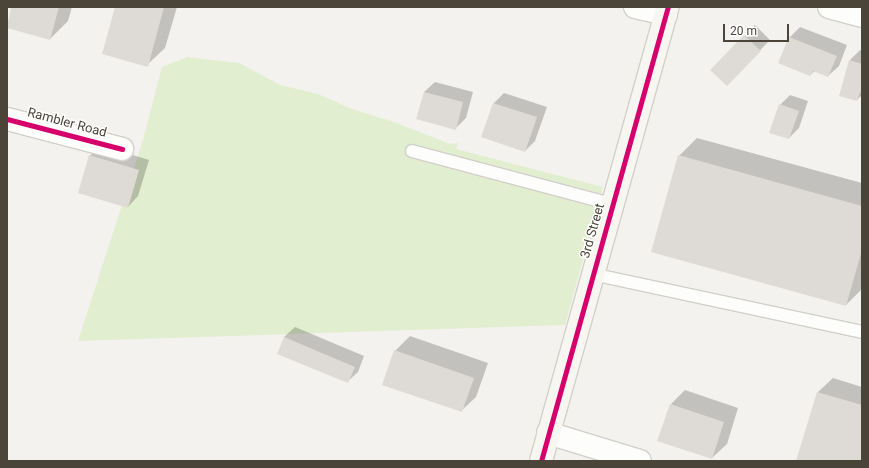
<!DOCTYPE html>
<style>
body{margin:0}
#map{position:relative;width:869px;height:468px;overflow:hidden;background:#f4f2ee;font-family:Roboto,sans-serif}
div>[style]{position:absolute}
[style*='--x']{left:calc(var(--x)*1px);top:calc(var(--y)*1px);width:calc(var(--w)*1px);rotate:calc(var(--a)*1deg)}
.green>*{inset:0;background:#e1eecf}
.shadow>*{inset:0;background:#0003}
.building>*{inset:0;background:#dedbd6}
.roads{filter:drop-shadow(1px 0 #d2d0cb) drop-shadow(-1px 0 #d2d0cb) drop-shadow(0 1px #d2d0cb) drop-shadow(0 -1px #d2d0cb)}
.lane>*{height:12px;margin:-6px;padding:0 6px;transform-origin:6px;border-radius:6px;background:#fdfdfc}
.street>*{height:22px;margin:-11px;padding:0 11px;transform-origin:11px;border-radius:11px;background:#fdfdfc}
.secondary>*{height:22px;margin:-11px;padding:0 11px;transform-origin:11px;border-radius:11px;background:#f7f6f1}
.cycleway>*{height:5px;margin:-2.5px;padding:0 2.5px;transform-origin:2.5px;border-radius:2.5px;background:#d6006c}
span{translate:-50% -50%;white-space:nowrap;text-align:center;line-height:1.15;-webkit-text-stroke:3px #fff;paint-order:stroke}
.street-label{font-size:13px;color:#4b4439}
.frame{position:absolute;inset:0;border:8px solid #4b4439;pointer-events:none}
.scale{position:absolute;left:723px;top:24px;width:66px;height:18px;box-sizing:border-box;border:2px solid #4b4439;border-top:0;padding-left:5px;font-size:12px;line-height:14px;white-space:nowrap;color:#4b4439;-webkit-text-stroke:3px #fff;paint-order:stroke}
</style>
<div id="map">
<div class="green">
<div style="clip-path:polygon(187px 57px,239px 63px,280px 85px,318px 94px,352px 109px,394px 122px,450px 144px,458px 143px,456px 149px,603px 187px,565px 325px,78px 341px,143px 140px,162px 67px)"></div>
</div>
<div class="shadow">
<div style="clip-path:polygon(12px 7px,72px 7px,68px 21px,50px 39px,7px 27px)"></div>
<div style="clip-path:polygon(117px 7px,177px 7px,165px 48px,147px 65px)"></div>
<div style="clip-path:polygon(755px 25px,770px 40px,727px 84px,712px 70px)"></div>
<div style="clip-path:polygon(800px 27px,847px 45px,839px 66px,828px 76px,815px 71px,810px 75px,779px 63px,790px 37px)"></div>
<div style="clip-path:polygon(860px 50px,862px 51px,862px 95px,857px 100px,850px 60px)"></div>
<div style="clip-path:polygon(435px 82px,473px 92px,466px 118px,455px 129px,424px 92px)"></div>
<div style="clip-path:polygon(504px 93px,547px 107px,535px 141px,525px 151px,482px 137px,494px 103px)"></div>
<div style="clip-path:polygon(790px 95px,808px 101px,799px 128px,789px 138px,780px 105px)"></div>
<div style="clip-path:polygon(697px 138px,862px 183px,862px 289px,846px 305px,679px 156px)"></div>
<div style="clip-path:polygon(100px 145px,149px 160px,138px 196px,128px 207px,90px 156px)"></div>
<div style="clip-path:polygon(295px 327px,364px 356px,358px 372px,347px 382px,284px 337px)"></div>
<div style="clip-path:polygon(410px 336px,488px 363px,476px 397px,461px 411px,395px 351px)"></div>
<div style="clip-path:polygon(833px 378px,862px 387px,862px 461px,797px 461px,818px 392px)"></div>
<div style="clip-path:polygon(685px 390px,738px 408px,727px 444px,712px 458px,671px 404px)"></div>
</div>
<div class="building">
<div style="clip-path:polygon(11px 7px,59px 7px,50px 40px,7px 28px)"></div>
<div style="clip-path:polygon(115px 7px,164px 7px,148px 67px,102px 54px)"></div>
<div style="clip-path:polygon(744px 35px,761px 51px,727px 86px,710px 70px)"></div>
<div style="clip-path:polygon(789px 37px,837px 56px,828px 77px,813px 71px,810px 76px,778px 63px)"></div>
<div style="clip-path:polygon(849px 60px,862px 64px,862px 93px,860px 92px,857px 101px,839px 96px)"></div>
<div style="clip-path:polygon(424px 92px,463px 102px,456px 130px,416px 119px)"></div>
<div style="clip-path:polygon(493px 103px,537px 117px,525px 152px,481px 137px)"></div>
<div style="clip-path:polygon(779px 104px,799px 111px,789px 139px,769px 133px)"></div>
<div style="clip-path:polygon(89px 155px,139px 170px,128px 208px,78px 193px)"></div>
<div style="clip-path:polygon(678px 155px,862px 206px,862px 250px,846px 306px,651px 252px)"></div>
<div style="clip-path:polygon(284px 337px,355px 367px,348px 383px,277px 354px)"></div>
<div style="clip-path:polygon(394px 350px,474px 378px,462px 412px,382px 385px)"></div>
<div style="clip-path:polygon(817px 392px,862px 405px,862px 461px,796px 461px)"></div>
<div style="clip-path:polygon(670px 404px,724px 422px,712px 459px,657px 441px)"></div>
</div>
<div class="roads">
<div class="lane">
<div style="--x:412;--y:151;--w:206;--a:14.9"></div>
<div style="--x:592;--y:274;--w:276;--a:12.1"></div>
</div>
<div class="street">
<div style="--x:635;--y:7;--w:32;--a:13"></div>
<div style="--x:829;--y:7;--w:34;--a:15"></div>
<div style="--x:7;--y:119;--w:119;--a:14.6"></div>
<div style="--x:548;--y:433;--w:96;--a:16.9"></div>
</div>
<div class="secondary">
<div style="--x:541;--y:461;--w:471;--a:-74.4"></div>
</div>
</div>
<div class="cycleway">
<div style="--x:7;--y:119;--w:119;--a:14.6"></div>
<div style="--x:541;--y:461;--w:471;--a:-74.4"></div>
</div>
<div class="street-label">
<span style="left:67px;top:123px;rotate:15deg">Rambler Road</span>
<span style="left:593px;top:231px;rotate:-74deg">3rd Street</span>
</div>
<div class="frame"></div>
<div class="scale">20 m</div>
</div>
